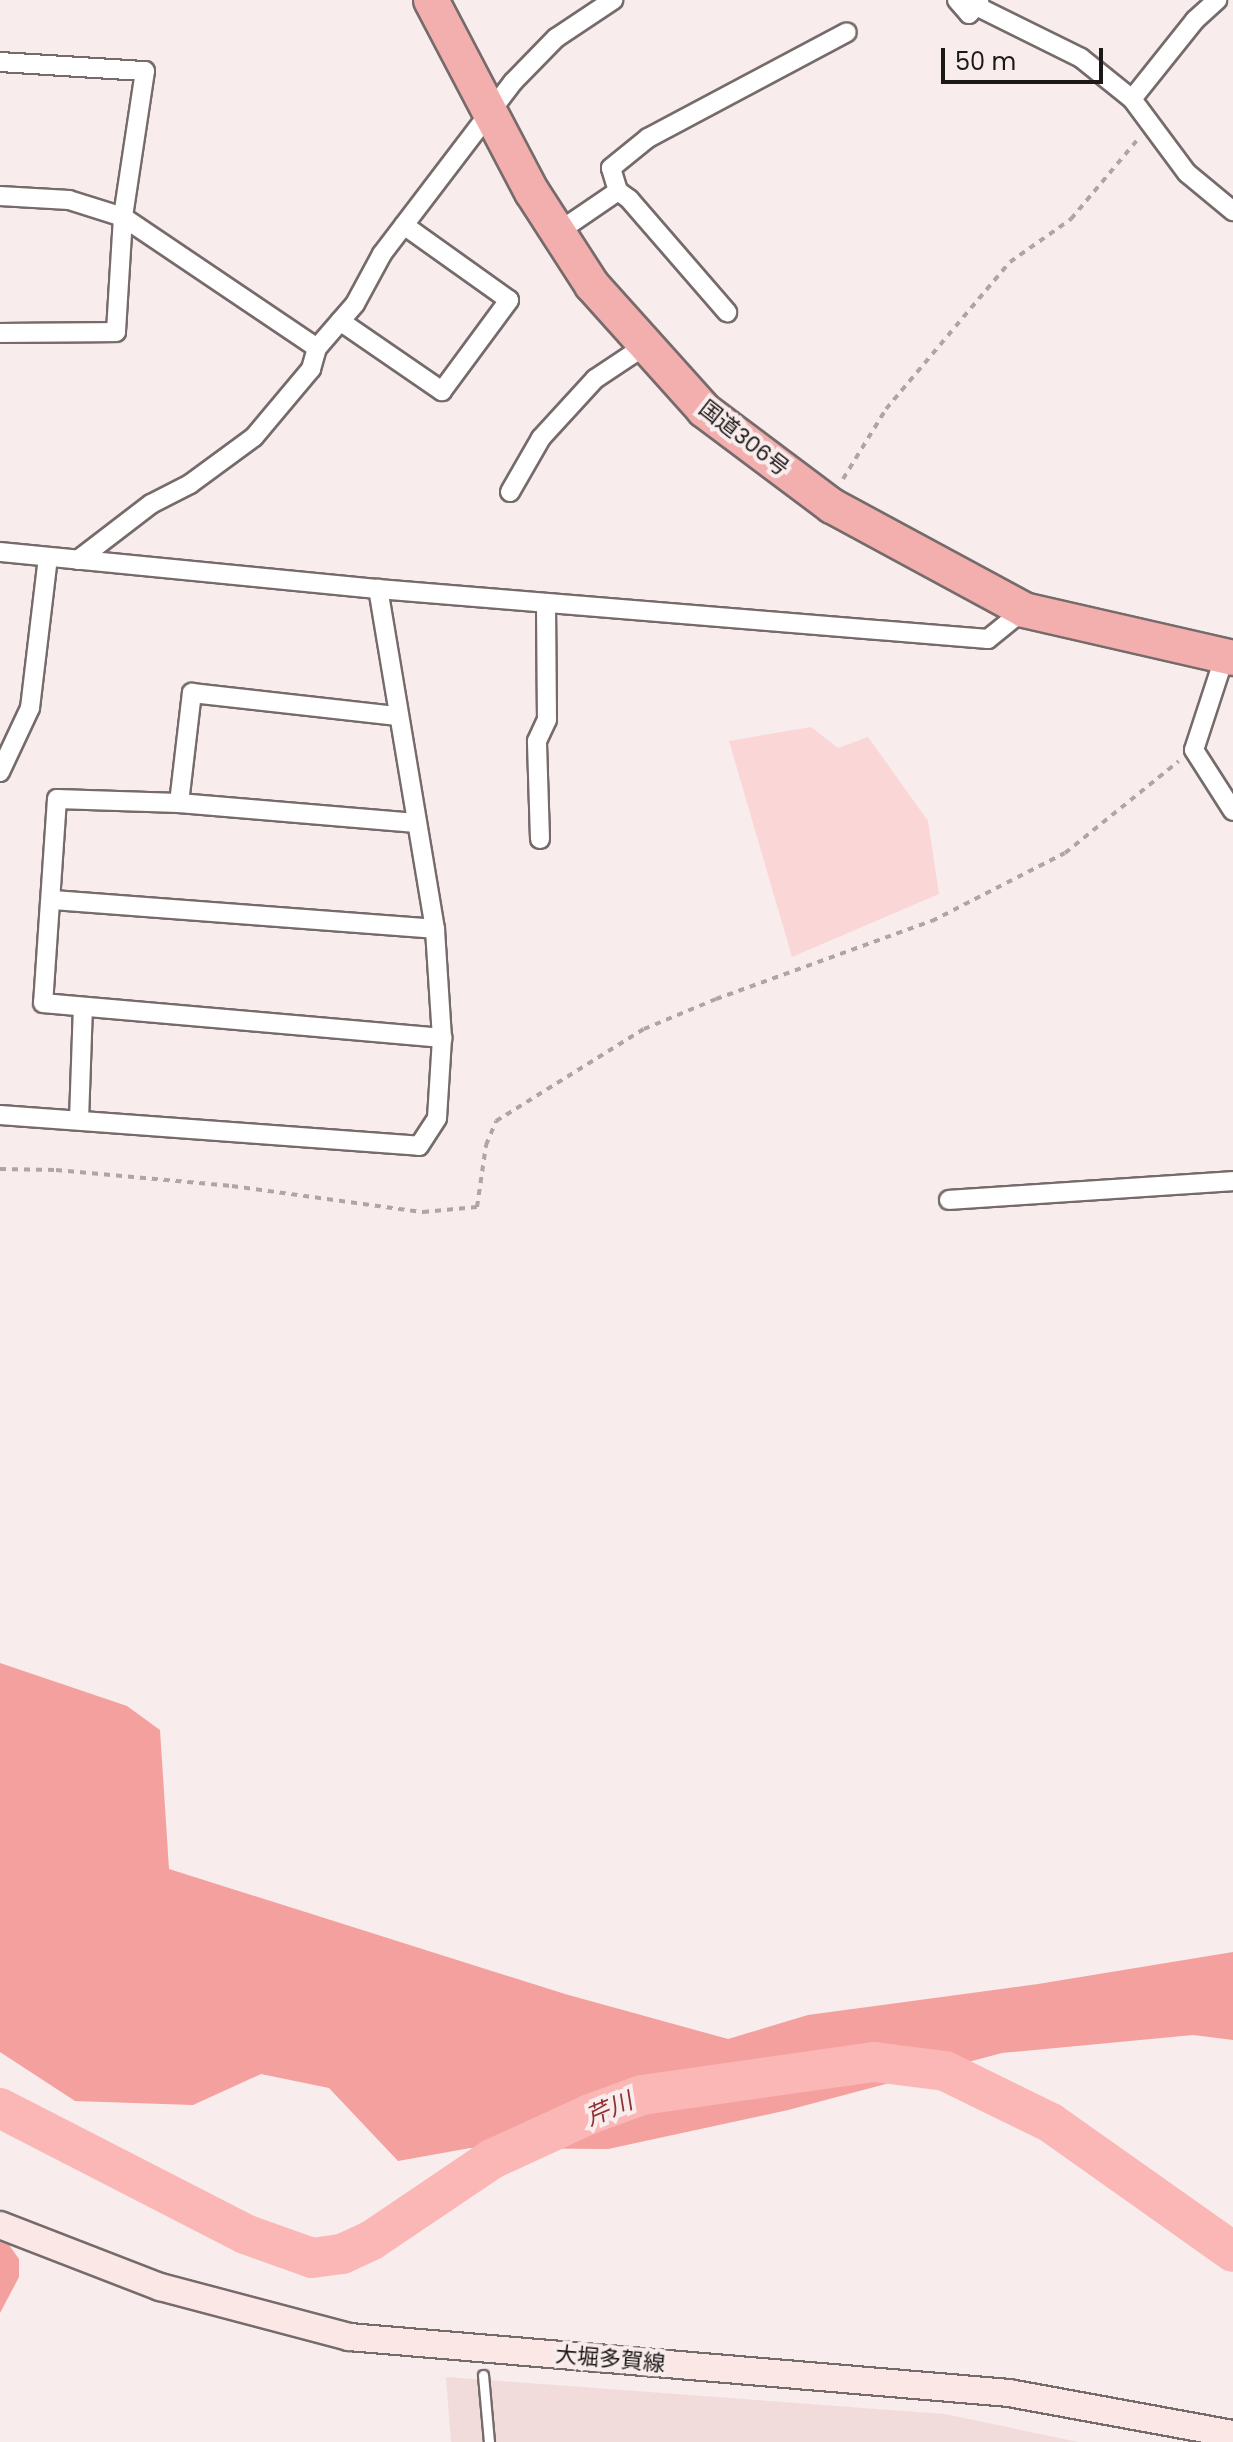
<!DOCTYPE html>
<meta charset="utf-8">
<style>
body{margin:0}
#map{position:relative;width:1233px;height:2442px;overflow:hidden;background:#f8ecec;font-family:Poppins,"Noto Sans JP",sans-serif}
div>[style]{position:absolute}
[style*='--x']{left:calc(var(--x)*1px);top:calc(var(--y)*1px);width:calc(var(--w)*1px);rotate:calc(var(--a)*1deg)}
.built>*{inset:0;background:#f1dcdb}
.green>*{inset:0;background:#fad7d6}
.forest>*{inset:0;background:#f3a09e}
.river>*{height:40px;margin:-20px;padding:0 20px;transform-origin:20px;border-radius:20px;background:#fbb7b5}
.path>*{height:4px;margin-top:-2px;transform-origin:0;background:repeating-linear-gradient(90deg,#aea5a5 0 6px,transparent 0 12px)}
.roads{filter:drop-shadow(2px 0 #766b6b) drop-shadow(-2px 0 #766b6b) drop-shadow(0 2px #766b6b) drop-shadow(0 -2px #766b6b)}
.lane>*{height:9px;margin:-4.5px;padding:0 4.5px;transform-origin:4.5px;border-radius:4.5px;background:#fff}
.street>*{height:18px;margin:-9px;padding:0 9px;transform-origin:9px;border-radius:9px;background:#fff}
.secondary>*{height:26px;margin:-13px;padding:0 13px;transform-origin:13px;border-radius:13px;background:#fbe7e6}
.highway>*{height:34px;margin:-17px;padding:0 17px;transform-origin:17px;border-radius:17px;background:#f2afad}
span{translate:-50% -50%;white-space:nowrap;text-align:center;line-height:1.15;-webkit-text-stroke:8px #f8ecec;paint-order:stroke}
.street-label{font-size:22px;color:#1d1818}
.water-label{font-size:24px;color:#8f2f34;font-style:italic}
.scale{position:absolute;left:941px;top:48px;width:162px;height:36px;box-sizing:border-box;border:4px solid #1d1818;border-top:0;padding-left:10px;font-size:24px;line-height:28px;white-space:nowrap;color:#1d1818;-webkit-text-stroke:6px #f8ecec;paint-order:stroke}
</style>
<div id="map">
<div class="built">
<div style="clip-path:polygon(446px 2377px,945px 2414px,1078px 2442px,451px 2442px)"></div>
</div>
<div class="green">
<div style="clip-path:polygon(811px 727px,838px 748px,868px 737px,928px 821px,939px 894px,792px 957px,729px 741px)"></div>
</div>
<div class="forest">
<div style="clip-path:polygon(0 1663px,127px 1706px,160px 1730px,169px 1869px,565px 1994px,728px 2039px,808px 2015px,1038px 1984px,1233px 1952px,1233px 2040px,1193px 2035px,1002px 2053px,788px 2110px,608px 2149px,470px 2148px,398px 2161px,329px 2088px,261px 2074px,193px 2105px,75px 2101px,0 2052px)"></div>
<div style="clip-path:polygon(0 2242px,9px 2245px,19px 2259px,19px 2277px,0 2313px)"></div>
</div>
<div class="river">
<div style="--x:0;--y:2108;--w:276;--a:27.2"></div>
<div style="--x:245;--y:2234;--w:71;--a:19.7"></div>
<div style="--x:312;--y:2258;--w:30;--a:-8"></div>
<div style="--x:342;--y:2254;--w:33;--a:-25"></div>
<div style="--x:372;--y:2240;--w:145;--a:-34"></div>
<div style="--x:492;--y:2159;--w:108;--a:-24.7"></div>
<div style="--x:590;--y:2114;--w:55;--a:-20.1"></div>
<div style="--x:642;--y:2095;--w:234;--a:-8.1"></div>
<div style="--x:874;--y:2062;--w:72;--a:7.2"></div>
<div style="--x:945;--y:2071;--w:118;--a:26.1"></div>
<div style="--x:1051;--y:2123;--w:223;--a:35.3"></div>
</div>
<div class="path">
<div style="--x:843;--y:479;--w:82;--a:-58.4"></div>
<div style="--x:886;--y:409;--w:192;--a:-49.9"></div>
<div style="--x:1010;--y:262;--w:75;--a:-35.2"></div>
<div style="--x:1071;--y:219;--w:106;--a:-50"></div>
<div style="--x:0;--y:1169;--w:56;--a:1"></div>
<div style="--x:56;--y:1170;--w:177;--a:5.2"></div>
<div style="--x:232;--y:1186;--w:193;--a:7.8"></div>
<div style="--x:423;--y:1212;--w:54;--a:-5.3"></div>
<div style="--x:477;--y:1207;--w:63;--a:-81.7"></div>
<div style="--x:486;--y:1145;--w:26;--a:-67"></div>
<div style="--x:496;--y:1121;--w:174;--a:-31.9"></div>
<div style="--x:644;--y:1029;--w:78;--a:-22.6"></div>
<div style="--x:716;--y:999;--w:230;--a:-19.9"></div>
<div style="--x:932;--y:921;--w:149;--a:-27.1"></div>
<div style="--x:1065;--y:853;--w:146;--a:-38.9"></div>
</div>
<div class="roads">
<div class="lane">
<div style="--x:483;--y:2375;--w:67;--a:84.9"></div>
</div>
<div class="street">
<div style="--x:957;--y:0;--w:18;--a:49"></div>
<div style="--x:969;--y:14;--w:16;--a:-50"></div>
<div style="--x:976;--y:6;--w:117;--a:26.3"></div>
<div style="--x:1081;--y:58;--w:65;--a:38.8"></div>
<div style="--x:1132;--y:99;--w:101;--a:-51.4"></div>
<div style="--x:1195;--y:20;--w:30;--a:-42"></div>
<div style="--x:0;--y:62;--w:145;--a:3.6"></div>
<div style="--x:145;--y:71;--w:148;--a:98.6"></div>
<div style="--x:123;--y:217;--w:115;--a:93.5"></div>
<div style="--x:116;--y:332;--w:116;--a:179.5"></div>
<div style="--x:1132;--y:99;--w:92;--a:53.4"></div>
<div style="--x:1187;--y:173;--w:60;--a:39.6"></div>
<div style="--x:618;--y:191;--w:14;--a:36"></div>
<div style="--x:629;--y:199;--w:150;--a:49.1"></div>
<div style="--x:0;--y:196;--w:69;--a:3.3"></div>
<div style="--x:69;--y:200;--w:57;--a:17.5"></div>
<div style="--x:123;--y:217;--w:234;--a:34"></div>
<div style="--x:558;--y:232;--w:73;--a:-34.3"></div>
<div style="--x:618;--y:191;--w:24;--a:-107"></div>
<div style="--x:611;--y:168;--w:48;--a:-39"></div>
<div style="--x:648;--y:138;--w:225;--a:-28"></div>
<div style="--x:340;--y:321;--w:124;--a:34.5"></div>
<div style="--x:442;--y:391;--w:113;--a:-53.6"></div>
<div style="--x:509;--y:300;--w:129;--a:-144.5"></div>
<div style="--x:510;--y:492;--w:62;--a:-60.1"></div>
<div style="--x:541;--y:438;--w:80;--a:-47.5"></div>
<div style="--x:595;--y:379;--w:61;--a:-33.7"></div>
<div style="--x:0;--y:552;--w:380;--a:5.6"></div>
<div style="--x:378;--y:589;--w:612;--a:4.69"></div>
<div style="--x:988;--y:639;--w:46;--a:-38.9"></div>
<div style="--x:78;--y:560;--w:92;--a:-37.5"></div>
<div style="--x:151;--y:504;--w:44;--a:-27.1"></div>
<div style="--x:190;--y:484;--w:79;--a:-36.3"></div>
<div style="--x:254;--y:437;--w:89;--a:-50"></div>
<div style="--x:311;--y:369;--w:22;--a:-74"></div>
<div style="--x:317;--y:348;--w:58;--a:-49.2"></div>
<div style="--x:355;--y:304;--w:57;--a:-61.6"></div>
<div style="--x:382;--y:254;--w:216;--a:-52.7"></div>
<div style="--x:513;--y:82;--w:62;--a:-45.7"></div>
<div style="--x:556;--y:38;--w:69;--a:-33.7"></div>
<div style="--x:1227;--y:649;--w:106;--a:108.1"></div>
<div style="--x:1194;--y:750;--w:72;--a:57.4"></div>
<div style="--x:0;--y:772;--w:71;--a:-64.9"></div>
<div style="--x:30;--y:708;--w:152;--a:-83.2"></div>
<div style="--x:179;--y:803;--w:111;--a:-83.3"></div>
<div style="--x:192;--y:693;--w:207;--a:6.4"></div>
<div style="--x:416;--y:823;--w:238;--a:-175.2"></div>
<div style="--x:179;--y:803;--w:122;--a:-178.1"></div>
<div style="--x:57;--y:799;--w:204;--a:93.9"></div>
<div style="--x:43;--y:1003;--w:401;--a:5"></div>
<div style="--x:540;--y:839;--w:98;--a:-91.8"></div>
<div style="--x:537;--y:741;--w:23;--a:-65"></div>
<div style="--x:547;--y:720;--w:117;--a:-90.5"></div>
<div style="--x:52;--y:900;--w:384;--a:4.3"></div>
<div style="--x:0;--y:1115;--w:420;--a:4.2"></div>
<div style="--x:419;--y:1146;--w:33;--a:-57"></div>
<div style="--x:437;--y:1118;--w:80;--a:-86.4"></div>
<div style="--x:442;--y:1038;--w:109;--a:-93.7"></div>
<div style="--x:435;--y:929;--w:345;--a:-99.5"></div>
<div style="--x:79;--y:1120;--w:113;--a:-88"></div>
<div style="--x:949;--y:1200;--w:285;--a:-3.8"></div>
</div>
<div class="secondary">
<div style="--x:0;--y:2225;--w:172;--a:21.2"></div>
<div style="--x:160;--y:2287;--w:196;--a:14.8"></div>
<div style="--x:349;--y:2337;--w:662;--a:4.85"></div>
<div style="--x:1009;--y:2393;--w:228;--a:10.4"></div>
</div>
<div class="highway">
<div style="--x:431;--y:0;--w:217;--a:62.3"></div>
<div style="--x:532;--y:192;--w:111;--a:57.2"></div>
<div style="--x:592;--y:285;--w:168;--a:48.1"></div>
<div style="--x:704;--y:410;--w:160;--a:36.9"></div>
<div style="--x:832;--y:506;--w:218;--a:28.4"></div>
<div style="--x:1024;--y:610;--w:214;--a:12.9"></div>
</div>
</div>
<div class="street-label">
<span style="left:744px;top:438px;rotate:38deg">国道306号</span>
<span style="left:610px;top:2359px;rotate:5deg">大堀多賀線</span>
</div>
<div class="water-label">
<span style="left:609px;top:2109px;rotate:-23deg">芹川</span>
</div>
<div class="scale">50 m</div>
</div>
